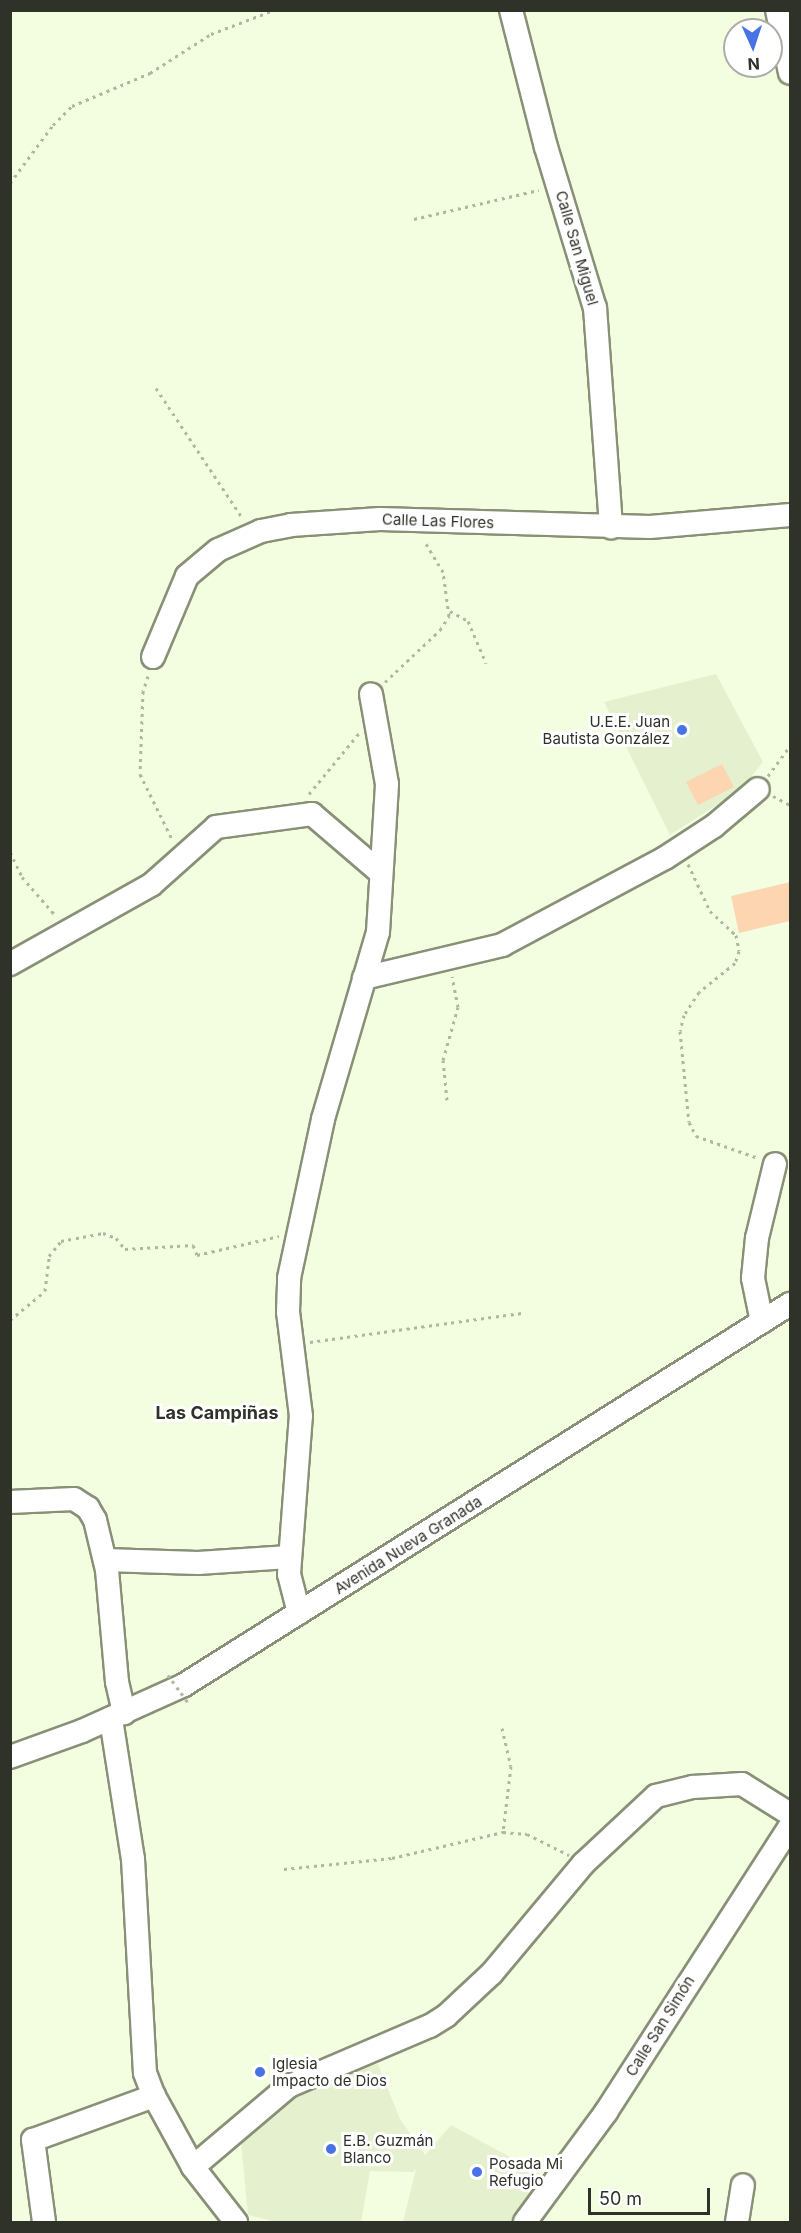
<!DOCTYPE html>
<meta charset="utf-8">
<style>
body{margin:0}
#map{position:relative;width:801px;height:2233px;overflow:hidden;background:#f3fde0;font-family:Inter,sans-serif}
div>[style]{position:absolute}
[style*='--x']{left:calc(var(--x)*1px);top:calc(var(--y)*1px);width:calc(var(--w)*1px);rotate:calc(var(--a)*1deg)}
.built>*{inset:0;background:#e5f1ce}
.green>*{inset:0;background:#fdd5b0}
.path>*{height:3px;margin-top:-1.5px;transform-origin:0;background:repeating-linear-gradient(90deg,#afb7a0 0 3px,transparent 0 7.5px)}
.roads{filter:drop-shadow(2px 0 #889077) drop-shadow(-2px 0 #889077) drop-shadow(0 2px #889077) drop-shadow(0 -2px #889077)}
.minor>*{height:22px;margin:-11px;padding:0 11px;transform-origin:11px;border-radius:11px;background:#fff}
.path-bridge>*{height:3px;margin-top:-1.5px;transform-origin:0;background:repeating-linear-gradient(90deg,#afb7a0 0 3px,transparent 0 7.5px)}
.dots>*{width:16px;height:16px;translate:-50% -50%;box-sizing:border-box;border:3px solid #fff;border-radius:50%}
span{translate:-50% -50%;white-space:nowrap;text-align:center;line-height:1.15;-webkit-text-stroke:6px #fff;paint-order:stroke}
.street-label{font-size:15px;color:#2f3228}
.poi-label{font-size:15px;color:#2f3228}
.right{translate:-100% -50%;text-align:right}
.left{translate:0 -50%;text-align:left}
.quarter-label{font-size:18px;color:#2f3228;font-weight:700}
.frame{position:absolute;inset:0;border:12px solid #2f3228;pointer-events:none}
.north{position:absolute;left:723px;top:18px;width:60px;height:60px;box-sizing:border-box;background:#fff;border:2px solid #acada9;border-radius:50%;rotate:177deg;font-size:16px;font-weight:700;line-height:24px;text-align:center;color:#2f3228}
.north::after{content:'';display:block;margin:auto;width:21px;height:27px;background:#4973e5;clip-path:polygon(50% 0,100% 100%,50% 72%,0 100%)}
.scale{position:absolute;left:588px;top:2188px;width:122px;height:27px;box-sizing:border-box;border:3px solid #2f3228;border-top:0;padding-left:8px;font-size:18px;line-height:21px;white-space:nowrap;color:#2f3228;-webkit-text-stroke:4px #fff;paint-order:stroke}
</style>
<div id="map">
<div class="built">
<div style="clip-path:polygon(716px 674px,763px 762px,740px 790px,670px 835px,604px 702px)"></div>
<div style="clip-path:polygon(378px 2064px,400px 2119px,425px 2155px,451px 2125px,545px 2176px,512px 2222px,403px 2222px,416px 2169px,413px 2172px,370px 2171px,361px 2222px,277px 2222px,248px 2215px,241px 2142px,244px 2135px,267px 2112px,313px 2084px,343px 2071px)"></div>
</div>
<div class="green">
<div style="clip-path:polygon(722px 764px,734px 787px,698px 805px,686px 782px)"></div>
<div style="clip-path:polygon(790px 882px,790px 921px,739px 933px,731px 896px)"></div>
</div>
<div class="path">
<div style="--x:10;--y:183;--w:72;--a:-53.4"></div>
<div style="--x:53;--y:125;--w:27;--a:-45"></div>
<div style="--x:72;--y:106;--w:85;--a:-22.9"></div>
<div style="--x:150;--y:73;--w:72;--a:-32.6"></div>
<div style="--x:211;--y:34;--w:67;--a:-20.9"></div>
<div style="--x:414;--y:219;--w:128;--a:-13.1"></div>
<div style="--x:156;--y:388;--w:157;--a:56.4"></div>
<div style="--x:450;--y:611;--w:21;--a:29"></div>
<div style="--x:468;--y:621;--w:46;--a:66.8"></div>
<div style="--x:148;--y:676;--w:16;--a:108"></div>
<div style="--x:143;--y:691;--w:83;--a:92.1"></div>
<div style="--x:140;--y:774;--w:75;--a:63.8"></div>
<div style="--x:385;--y:682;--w:76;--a:-43.4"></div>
<div style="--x:440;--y:630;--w:17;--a:-57"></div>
<div style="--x:449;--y:616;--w:44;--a:-97.8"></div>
<div style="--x:443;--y:572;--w:37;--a:-121"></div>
<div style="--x:768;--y:776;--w:37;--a:-54"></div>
<div style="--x:309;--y:794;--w:80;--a:-50.6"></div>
<div style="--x:773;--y:796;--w:19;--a:28"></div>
<div style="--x:10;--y:852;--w:28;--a:64"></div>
<div style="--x:22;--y:877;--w:52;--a:48.9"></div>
<div style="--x:688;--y:864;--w:52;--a:64.9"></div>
<div style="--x:710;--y:911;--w:35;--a:43"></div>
<div style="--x:736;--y:935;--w:16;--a:79"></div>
<div style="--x:739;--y:951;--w:13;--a:108"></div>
<div style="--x:735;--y:963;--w:46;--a:141.1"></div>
<div style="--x:699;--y:992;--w:27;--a:123"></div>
<div style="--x:684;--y:1015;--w:16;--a:104"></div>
<div style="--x:680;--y:1031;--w:91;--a:84.4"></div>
<div style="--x:689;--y:1122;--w:16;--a:63"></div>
<div style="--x:696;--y:1136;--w:66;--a:19.5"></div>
<div style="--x:447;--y:1100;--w:40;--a:-95.7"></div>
<div style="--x:443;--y:1060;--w:55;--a:-74.2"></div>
<div style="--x:458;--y:1007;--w:31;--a:-101"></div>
<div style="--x:10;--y:1320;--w:45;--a:-39.6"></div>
<div style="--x:45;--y:1291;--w:35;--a:-83"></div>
<div style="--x:49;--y:1256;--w:19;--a:-51"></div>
<div style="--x:61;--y:1241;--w:43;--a:-10.8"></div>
<div style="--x:103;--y:1233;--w:14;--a:21"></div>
<div style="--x:116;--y:1238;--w:14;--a:51"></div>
<div style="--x:125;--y:1249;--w:68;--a:-3.4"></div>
<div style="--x:193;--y:1245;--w:11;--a:68"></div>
<div style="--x:197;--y:1255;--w:84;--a:-13"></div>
<div style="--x:310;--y:1342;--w:214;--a:-7.8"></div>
<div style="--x:502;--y:1728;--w:39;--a:77"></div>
<div style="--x:511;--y:1766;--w:66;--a:96.9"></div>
<div style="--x:284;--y:1869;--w:109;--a:-5.8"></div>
<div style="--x:392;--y:1858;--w:114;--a:-13.2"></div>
<div style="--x:503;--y:1832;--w:24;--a:5"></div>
<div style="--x:527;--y:1834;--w:47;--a:26.6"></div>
</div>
<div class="roads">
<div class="minor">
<div style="--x:511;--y:10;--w:141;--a:75.7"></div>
<div style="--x:546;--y:147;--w:168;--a:73.1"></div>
<div style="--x:595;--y:308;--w:220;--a:85.8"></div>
<div style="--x:777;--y:10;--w:64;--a:78.3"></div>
<div style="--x:153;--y:657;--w:88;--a:-67.2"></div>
<div style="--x:187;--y:576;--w:40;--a:-40"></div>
<div style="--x:218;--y:550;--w:47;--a:-23.8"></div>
<div style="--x:261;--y:531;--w:31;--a:-11"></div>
<div style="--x:291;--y:525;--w:89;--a:-3.9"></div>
<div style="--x:380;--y:519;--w:270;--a:1.7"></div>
<div style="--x:650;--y:527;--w:141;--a:-4.9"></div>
<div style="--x:10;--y:964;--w:162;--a:-29.3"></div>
<div style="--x:151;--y:885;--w:87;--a:-41.7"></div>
<div style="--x:216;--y:827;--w:97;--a:-7.7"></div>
<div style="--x:312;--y:814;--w:89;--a:40.5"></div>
<div style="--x:364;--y:978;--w:142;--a:-13.4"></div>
<div style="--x:502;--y:945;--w:185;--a:-28.1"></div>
<div style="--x:665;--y:858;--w:59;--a:-33.1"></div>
<div style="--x:714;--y:826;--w:57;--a:-40.1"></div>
<div style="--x:762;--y:1322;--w:45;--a:-101.6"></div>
<div style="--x:753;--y:1278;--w:40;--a:-84.3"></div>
<div style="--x:757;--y:1238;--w:76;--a:-76.3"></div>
<div style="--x:10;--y:1502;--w:64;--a:-2.7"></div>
<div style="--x:74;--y:1499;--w:17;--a:33"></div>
<div style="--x:88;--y:1508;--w:14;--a:60"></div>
<div style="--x:95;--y:1520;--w:51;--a:76.5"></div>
<div style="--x:107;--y:1570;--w:112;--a:84.9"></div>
<div style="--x:117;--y:1682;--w:32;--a:77"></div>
<div style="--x:105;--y:1560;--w:93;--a:1.8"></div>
<div style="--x:198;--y:1563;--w:91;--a:-3.8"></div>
<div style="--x:299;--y:1613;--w:40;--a:-104.4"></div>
<div style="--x:289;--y:1574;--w:158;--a:-85.7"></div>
<div style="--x:301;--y:1416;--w:105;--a:-97.1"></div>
<div style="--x:288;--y:1312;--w:34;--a:-88"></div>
<div style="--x:289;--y:1278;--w:163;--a:-77.9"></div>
<div style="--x:323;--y:1119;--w:195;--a:-73.6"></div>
<div style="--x:378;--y:932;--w:148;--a:-86.5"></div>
<div style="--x:387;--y:784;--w:91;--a:-100.1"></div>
<div style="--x:111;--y:1719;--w:142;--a:81.1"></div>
<div style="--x:133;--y:1859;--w:214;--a:86.8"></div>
<div style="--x:145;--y:2073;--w:25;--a:69"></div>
<div style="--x:154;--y:2096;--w:81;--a:61.2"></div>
<div style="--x:193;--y:2167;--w:70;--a:52"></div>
<div style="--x:10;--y:1757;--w:77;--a:-19.9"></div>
<div style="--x:82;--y:1731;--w:112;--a:-24.3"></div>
<div style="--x:184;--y:1685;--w:716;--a:-32.16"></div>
<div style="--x:193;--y:2167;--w:126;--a:-40.2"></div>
<div style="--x:289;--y:2086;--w:153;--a:-23.1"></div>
<div style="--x:430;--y:2026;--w:19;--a:-32"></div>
<div style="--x:446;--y:2016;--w:63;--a:-43.1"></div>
<div style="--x:492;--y:1973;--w:142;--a:-50.1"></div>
<div style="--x:583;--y:1864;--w:100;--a:-43"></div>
<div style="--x:656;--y:1796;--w:38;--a:-14"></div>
<div style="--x:693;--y:1787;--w:49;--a:-3.5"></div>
<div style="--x:742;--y:1784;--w:57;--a:32"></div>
<div style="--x:44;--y:2222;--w:83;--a:-97.6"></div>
<div style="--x:33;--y:2140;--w:129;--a:-20"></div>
<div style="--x:525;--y:2222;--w:137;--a:-53.6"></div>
<div style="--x:606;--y:2112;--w:339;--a:-57.2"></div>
<div style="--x:737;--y:2222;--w:37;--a:-81"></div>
</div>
</div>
<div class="path-bridge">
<div style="--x:168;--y:1675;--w:34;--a:54"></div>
</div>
<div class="dots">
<div style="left:682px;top:730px;background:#4973e5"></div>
<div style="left:260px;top:2072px;background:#4973e5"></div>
<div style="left:331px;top:2149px;background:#4973e5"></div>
<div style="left:477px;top:2172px;background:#4973e5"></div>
</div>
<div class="street-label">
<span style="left:577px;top:248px;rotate:74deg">Calle San Miguel</span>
<span style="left:438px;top:521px;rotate:2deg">Calle Las Flores</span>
<span style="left:408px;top:1545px;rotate:-32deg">Avenida Nueva Granada</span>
<span style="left:660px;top:2026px;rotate:-58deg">Calle San Simón</span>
</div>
<div class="poi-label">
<span class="right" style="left:670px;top:730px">U.E.E. Juan<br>Bautista González</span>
<span class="left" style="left:272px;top:2072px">Iglesia<br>Impacto de Dios</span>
<span class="left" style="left:343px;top:2149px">E.B. Guzmán<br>Blanco</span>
<span class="left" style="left:489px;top:2172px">Posada Mi<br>Refugio</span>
</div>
<div class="quarter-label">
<span style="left:217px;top:1413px">Las Campiñas</span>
</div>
<div class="frame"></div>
<div class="north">N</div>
<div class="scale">50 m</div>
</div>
